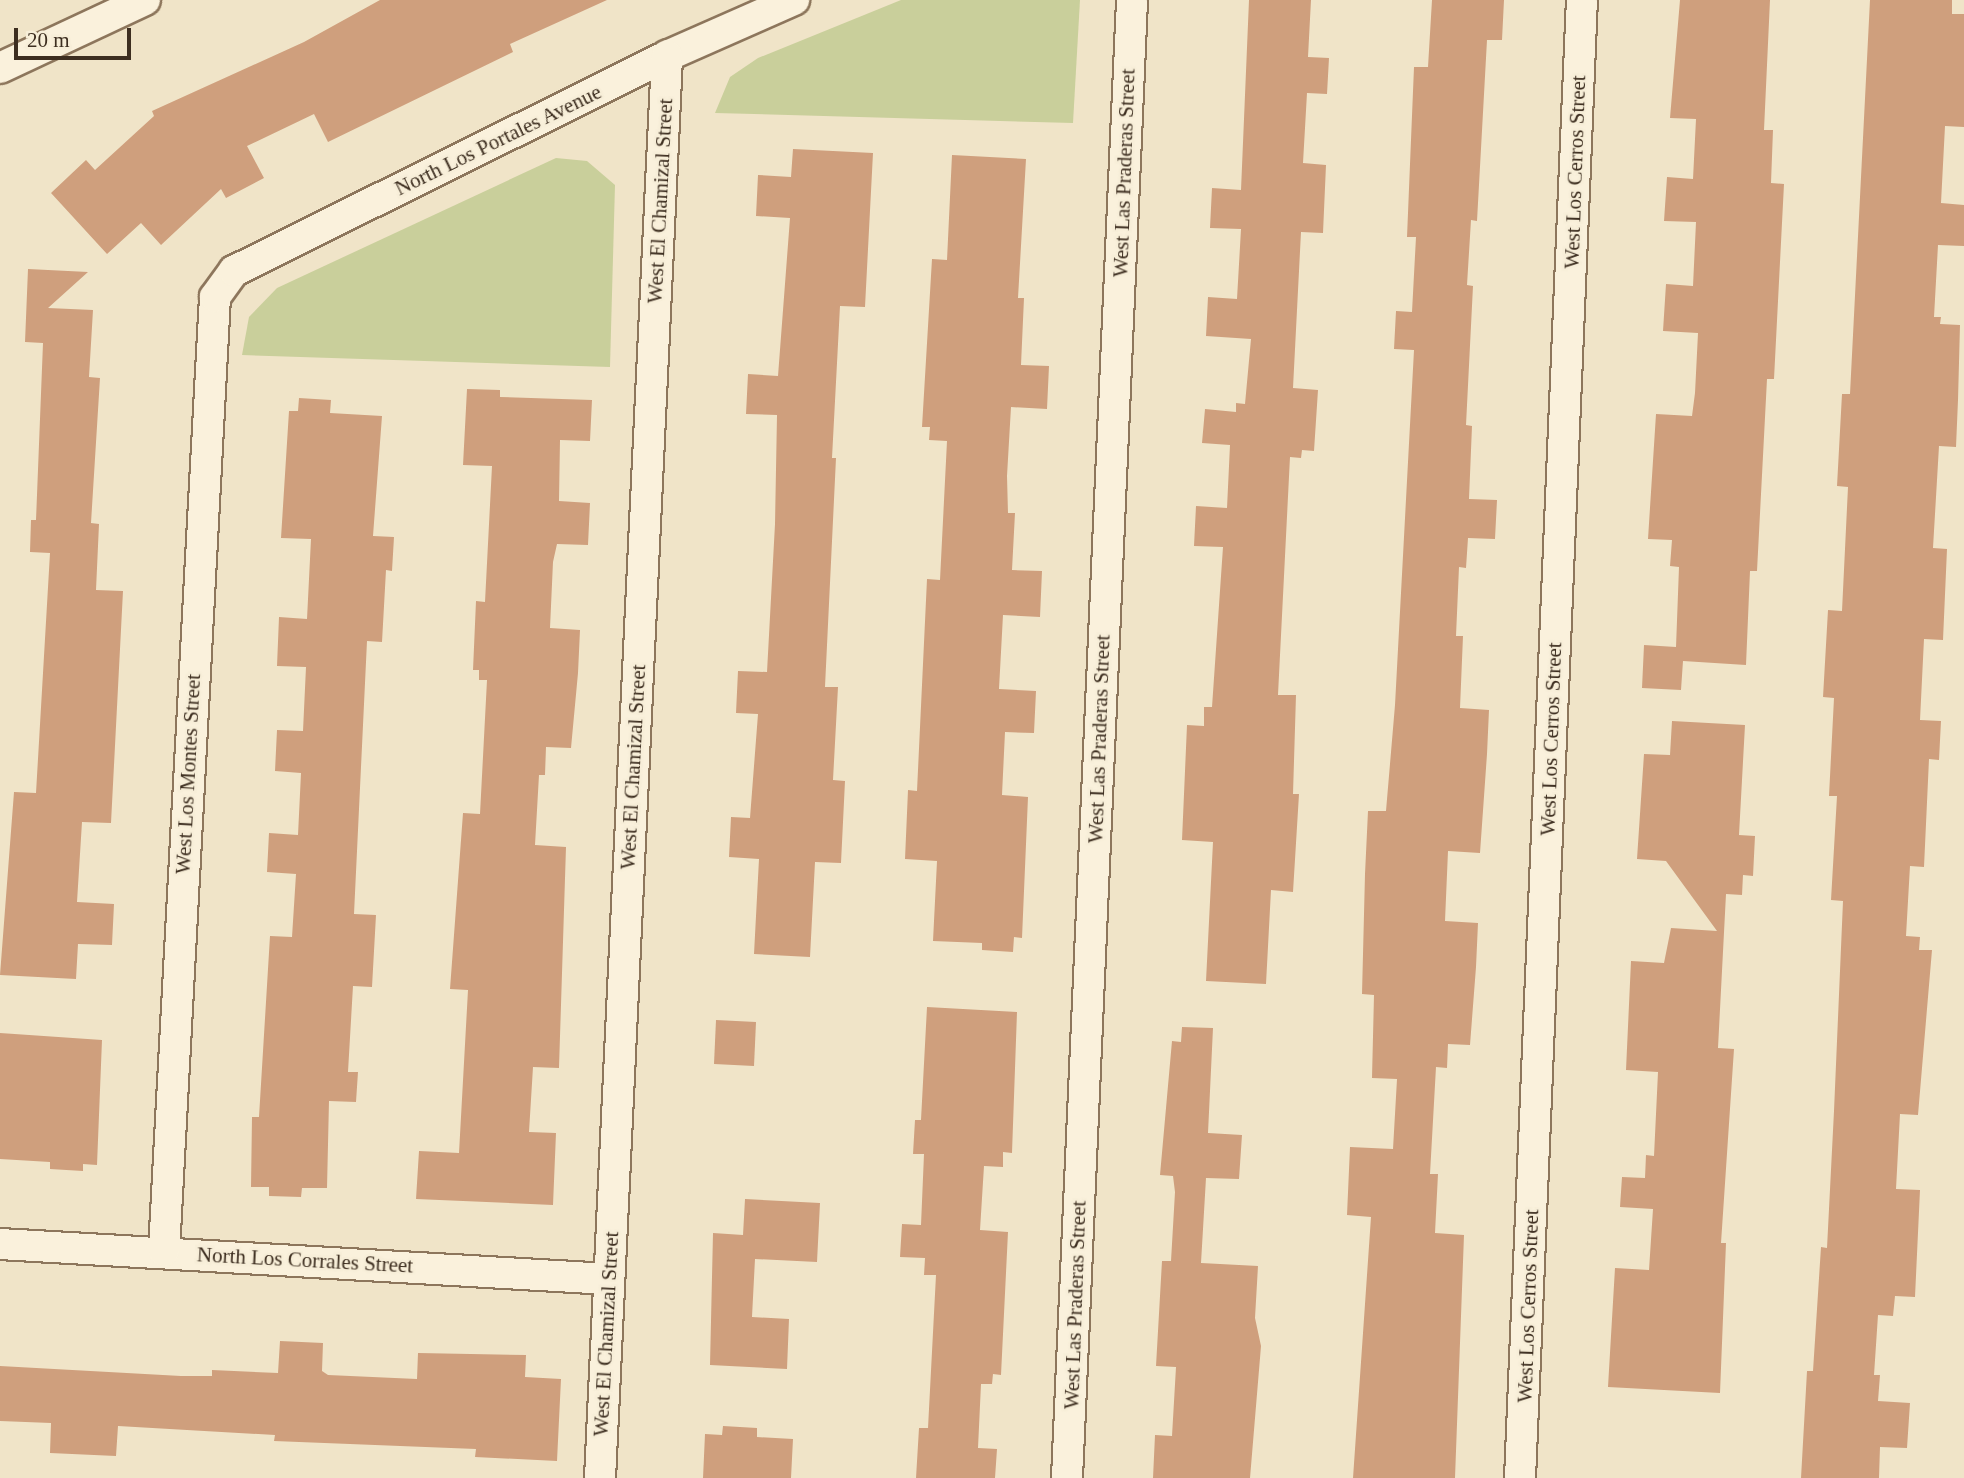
<!DOCTYPE html>
<style>
body{margin:0}
#map{position:relative;width:1964px;height:1478px;overflow:hidden;background:#f0e4c8;font-family:Georgia,serif}
div>[style]{position:absolute}
[style*='--x']{left:calc(var(--x)*1px);top:calc(var(--y)*1px);width:calc(var(--w)*1px);rotate:calc(var(--a)*1deg)}
.green>*{inset:0;background:#c9cf9b}
.building>*{inset:0;background:#cf9f7d}
.roads{filter:drop-shadow(2px 0 #8d765c) drop-shadow(-2px 0 #8d765c) drop-shadow(0 2px #8d765c) drop-shadow(0 -2px #8d765c)}
.minor>*{height:30px;margin:-15px;padding:0 15px;transform-origin:15px;border-radius:15px;background:#faf1dc}
span{translate:-50% -50%;white-space:nowrap;text-align:center;line-height:1.15;-webkit-text-stroke:5px #f7eed8;paint-order:stroke}
.street-label{font-size:21px;color:#3d2e20}
.scale{position:absolute;left:14px;top:28px;width:117px;height:32px;box-sizing:border-box;border:4px solid #3d2e20;border-top:0;padding-left:9px;font-size:21px;line-height:24px;white-space:nowrap;color:#3d2e20;-webkit-text-stroke:5px #f7eed8;paint-order:stroke}
</style>
<div id="map">
<div class="green">
<div style="clip-path:polygon(901px 0,1080px 0,1073px 123px,715px 113px,730px 77px,758px 58px)"></div>
<div style="clip-path:polygon(556px 158px,587px 161px,615px 185px,610px 367px,242px 355px,249px 317px,277px 288px)"></div>
</div>
<div class="building">
<div style="clip-path:polygon(380px 0,607px 0,510px 44px,513px 52px,328px 142px,314px 114px,247px 146px,264px 178px,226px 198px,221px 189px,161px 245px,141px 223px,107px 254px,51px 193px,86px 160px,95px 170px,154px 116px,152px 111px,304px 42px)"></div>
<div style="clip-path:polygon(1249px 0,1311px 0,1308px 57px,1329px 58px,1327px 94px,1307px 93px,1303px 163px,1326px 165px,1323px 233px,1301px 232px,1293px 388px,1318px 390px,1314px 451px,1302px 450px,1301px 458px,1290px 457px,1278px 695px,1296px 695px,1293px 794px,1299px 794px,1293px 892px,1271px 890px,1266px 984px,1206px 981px,1213px 842px,1182px 840px,1187px 725px,1204px 726px,1204px 707px,1212px 707px,1223px 547px,1194px 546px,1196px 506px,1227px 508px,1230px 445px,1202px 443px,1205px 409px,1236px 412px,1236px 403px,1245px 404px,1251px 339px,1206px 336px,1208px 297px,1237px 299px,1241px 229px,1210px 228px,1212px 188px,1241px 190px)"></div>
<div style="clip-path:polygon(1432px 0,1504px 0,1502px 40px,1487px 40px,1477px 221px,1471px 220px,1467px 285px,1473px 286px,1466px 425px,1472px 426px,1469px 499px,1497px 500px,1495px 539px,1468px 538px,1466px 568px,1459px 567px,1456px 636px,1463px 636px,1460px 708px,1489px 710px,1487px 754px,1480px 853px,1448px 851px,1445px 921px,1478px 923px,1476px 967px,1470px 1045px,1448px 1044px,1447px 1068px,1436px 1067px,1430px 1174px,1438px 1174px,1435px 1233px,1464px 1235px,1455px 1478px,1353px 1478px,1371px 1217px,1347px 1215px,1350px 1147px,1393px 1149px,1397px 1079px,1372px 1078px,1374px 995px,1362px 994px,1365px 874px,1368px 811px,1386px 811px,1395px 705px,1414px 350px,1394px 349px,1396px 311px,1412px 312px,1416px 237px,1407px 237px,1414px 67px,1428px 67px)"></div>
<div style="clip-path:polygon(1680px 0,1770px 0,1764px 130px,1773px 130px,1771px 183px,1784px 184px,1774px 379px,1767px 379px,1757px 571px,1750px 571px,1746px 665px,1683px 661px,1681px 690px,1642px 688px,1644px 645px,1676px 647px,1679px 567px,1670px 566px,1672px 540px,1648px 539px,1656px 414px,1692px 416px,1695px 393px,1698px 333px,1663px 331px,1666px 284px,1693px 286px,1696px 222px,1664px 221px,1667px 177px,1693px 179px,1696px 119px,1670px 118px)"></div>
<div style="clip-path:polygon(1870px 0,1952px 0,1952px 14px,1964px 14px,1964px 127px,1945px 126px,1941px 203px,1964px 205px,1964px 246px,1938px 245px,1934px 317px,1941px 317px,1940px 324px,1960px 325px,1958px 400px,1956px 447px,1939px 446px,1933px 548px,1947px 549px,1943px 640px,1924px 639px,1920px 720px,1941px 721px,1939px 760px,1929px 759px,1924px 867px,1910px 866px,1906px 936px,1920px 937px,1919px 950px,1932px 950px,1918px 1115px,1900px 1114px,1896px 1189px,1920px 1190px,1915px 1297px,1895px 1296px,1893px 1316px,1878px 1315px,1874px 1375px,1880px 1375px,1878px 1401px,1910px 1403px,1907px 1448px,1880px 1447px,1879px 1478px,1801px 1478px,1807px 1371px,1813px 1371px,1821px 1247px,1827px 1248px,1834px 1111px,1843px 901px,1831px 900px,1837px 796px,1829px 796px,1834px 698px,1823px 697px,1828px 610px,1842px 611px,1848px 487px,1837px 486px,1842px 394px,1850px 394px)"></div>
<div style="clip-path:polygon(793px 149px,873px 153px,865px 307px,840px 306px,832px 458px,836px 458px,825px 687px,838px 687px,833px 780px,845px 781px,841px 863px,815px 862px,810px 957px,754px 954px,759px 859px,729px 857px,731px 817px,750px 818px,758px 714px,736px 713px,738px 671px,767px 672px,775px 524px,777px 415px,746px 414px,748px 374px,778px 376px,790px 218px,756px 216px,758px 175px,791px 177px)"></div>
<div style="clip-path:polygon(952px 155px,1026px 159px,1018px 298px,1024px 298px,1021px 365px,1049px 366px,1047px 409px,1011px 407px,1007px 476px,1008px 513px,1015px 513px,1012px 570px,1042px 571px,1040px 617px,1003px 615px,999px 689px,1036px 691px,1034px 733px,1005px 732px,1002px 795px,1028px 797px,1022px 938px,1014px 937px,1013px 952px,982px 950px,982px 943px,933px 941px,937px 861px,905px 859px,908px 790px,917px 791px,927px 579px,940px 580px,947px 441px,929px 440px,930px 427px,922px 427px,932px 259px,947px 260px)"></div>
<div style="clip-path:polygon(28px 269px,88px 272px,48px 308px,93px 310px,89px 377px,100px 378px,91px 523px,99px 524px,96px 590px,123px 591px,111px 823px,82px 822px,77px 902px,114px 904px,112px 945px,78px 944px,76px 979px,0 975px,14px 792px,36px 793px,50px 553px,30px 552px,31px 520px,36px 520px,43px 343px,25px 342px)"></div>
<div style="clip-path:polygon(467px 389px,500px 390px,500px 397px,592px 400px,590px 441px,560px 440px,559px 501px,590px 503px,588px 545px,557px 544px,553px 562px,550px 628px,580px 630px,578px 673px,571px 748px,546px 747px,545px 775px,539px 775px,535px 845px,566px 847px,559px 1068px,533px 1067px,529px 1132px,556px 1133px,553px 1205px,416px 1199px,419px 1151px,459px 1153px,468px 990px,450px 989px,463px 813px,480px 814px,487px 680px,479px 680px,479px 670px,473px 670px,476px 601px,485px 602px,492px 466px,463px 465px)"></div>
<div style="clip-path:polygon(299px 398px,331px 400px,330px 413px,382px 416px,373px 536px,394px 537px,392px 571px,386px 570px,382px 642px,367px 641px,354px 914px,376px 915px,372px 987px,353px 986px,348px 1072px,358px 1072px,356px 1102px,329px 1101px,327px 1188px,302px 1188px,301px 1197px,269px 1196px,269px 1187px,251px 1187px,252px 1117px,259px 1117px,270px 936px,292px 937px,296px 874px,267px 872px,269px 833px,298px 835px,301px 773px,275px 771px,277px 730px,303px 731px,306px 667px,277px 666px,279px 617px,307px 619px,311px 539px,281px 538px,289px 411px,298px 411px)"></div>
<div style="clip-path:polygon(1672px 721px,1745px 725px,1739px 835px,1755px 836px,1753px 876px,1743px 875px,1742px 895px,1726px 894px,1718px 1048px,1734px 1049px,1721px 1243px,1726px 1243px,1720px 1393px,1608px 1387px,1615px 1268px,1649px 1270px,1653px 1209px,1620px 1207px,1622px 1177px,1645px 1178px,1646px 1155px,1654px 1156px,1658px 1072px,1626px 1070px,1631px 961px,1664px 963px,1671px 928px,1717px 931px,1666px 861px,1637px 859px,1644px 754px,1670px 755px)"></div>
<div style="clip-path:polygon(927px 1007px,1017px 1012px,1012px 1153px,1003px 1152px,1003px 1167px,984px 1166px,980px 1230px,1008px 1232px,1001px 1375px,993px 1374px,992px 1384px,981px 1384px,978px 1448px,997px 1449px,995px 1478px,916px 1478px,919px 1428px,928px 1428px,936px 1275px,924px 1275px,925px 1258px,900px 1257px,902px 1224px,921px 1225px,924px 1154px,913px 1154px,915px 1120px,921px 1120px)"></div>
<div style="clip-path:polygon(716px 1020px,756px 1022px,754px 1066px,714px 1064px)"></div>
<div style="clip-path:polygon(1182px 1027px,1213px 1028px,1208px 1133px,1242px 1135px,1239px 1179px,1206px 1178px,1201px 1263px,1258px 1266px,1255px 1318px,1261px 1346px,1250px 1478px,1153px 1478px,1155px 1435px,1172px 1436px,1176px 1367px,1156px 1366px,1162px 1261px,1171px 1261px,1175px 1192px,1173px 1176px,1160px 1175px,1172px 1041px,1181px 1042px)"></div>
<div style="clip-path:polygon(0 1033px,102px 1040px,97px 1165px,83px 1164px,83px 1171px,50px 1169px,50px 1162px,0 1159px)"></div>
<div style="clip-path:polygon(745px 1199px,820px 1203px,817px 1262px,755px 1259px,752px 1317px,789px 1319px,787px 1369px,710px 1365px,713px 1233px,743px 1235px)"></div>
<div style="clip-path:polygon(280px 1341px,323px 1343px,322px 1371px,328px 1375px,417px 1379px,418px 1353px,526px 1355px,525px 1377px,561px 1379px,557px 1461px,475px 1457px,476px 1449px,274px 1441px,275px 1435px,118px 1426px,116px 1456px,50px 1453px,51px 1423px,0 1421px,0 1366px,181px 1376px,212px 1376px,212px 1370px,278px 1373px)"></div>
<div style="clip-path:polygon(723px 1426px,757px 1428px,757px 1437px,793px 1439px,791px 1478px,703px 1478px,705px 1434px,722px 1435px)"></div>
</div>
<div class="roads">
<div class="minor">
<div style="--x:0;--y:68;--w:160;--a:-25.1"></div>
<div style="--x:0;--y:1244;--w:610;--a:3.29"></div>
<div style="--x:164;--y:1251;--w:955;--a:-86.94"></div>
<div style="--x:215;--y:297;--w:32;--a:-54"></div>
<div style="--x:234;--y:271;--w:483;--a:-26.4"></div>
<div style="--x:667;--y:56;--w:139;--a:-23.8"></div>
<div style="--x:600;--y:1478;--w:1424;--a:-87.3"></div>
<div style="--x:1067;--y:1478;--w:1479;--a:-87.48"></div>
<div style="--x:1520;--y:1478;--w:1479;--a:-87.6"></div>
</div>
</div>
<div class="street-label">
<span style="left:498px;top:140px;rotate:-26deg">North Los Portales Avenue</span>
<span style="left:1575px;top:172px;rotate:-88deg">West Los Cerros Street</span>
<span style="left:1124px;top:173px;rotate:-88deg">West Las Praderas Street</span>
<span style="left:660px;top:201px;rotate:-87deg">West El Chamizal Street</span>
<span style="left:1099px;top:739px;rotate:-88deg">West Las Praderas Street</span>
<span style="left:1551px;top:739px;rotate:-88deg">West Los Cerros Street</span>
<span style="left:633px;top:767px;rotate:-87deg">West El Chamizal Street</span>
<span style="left:188px;top:774px;rotate:-87deg">West Los Montes Street</span>
<span style="left:305px;top:1260px;rotate:3deg">North Los Corrales Street</span>
<span style="left:1075px;top:1305px;rotate:-88deg">West Las Praderas Street</span>
<span style="left:1528px;top:1306px;rotate:-88deg">West Los Cerros Street</span>
<span style="left:606px;top:1334px;rotate:-87deg">West El Chamizal Street</span>
</div>
<div class="scale">20 m</div>
</div>
